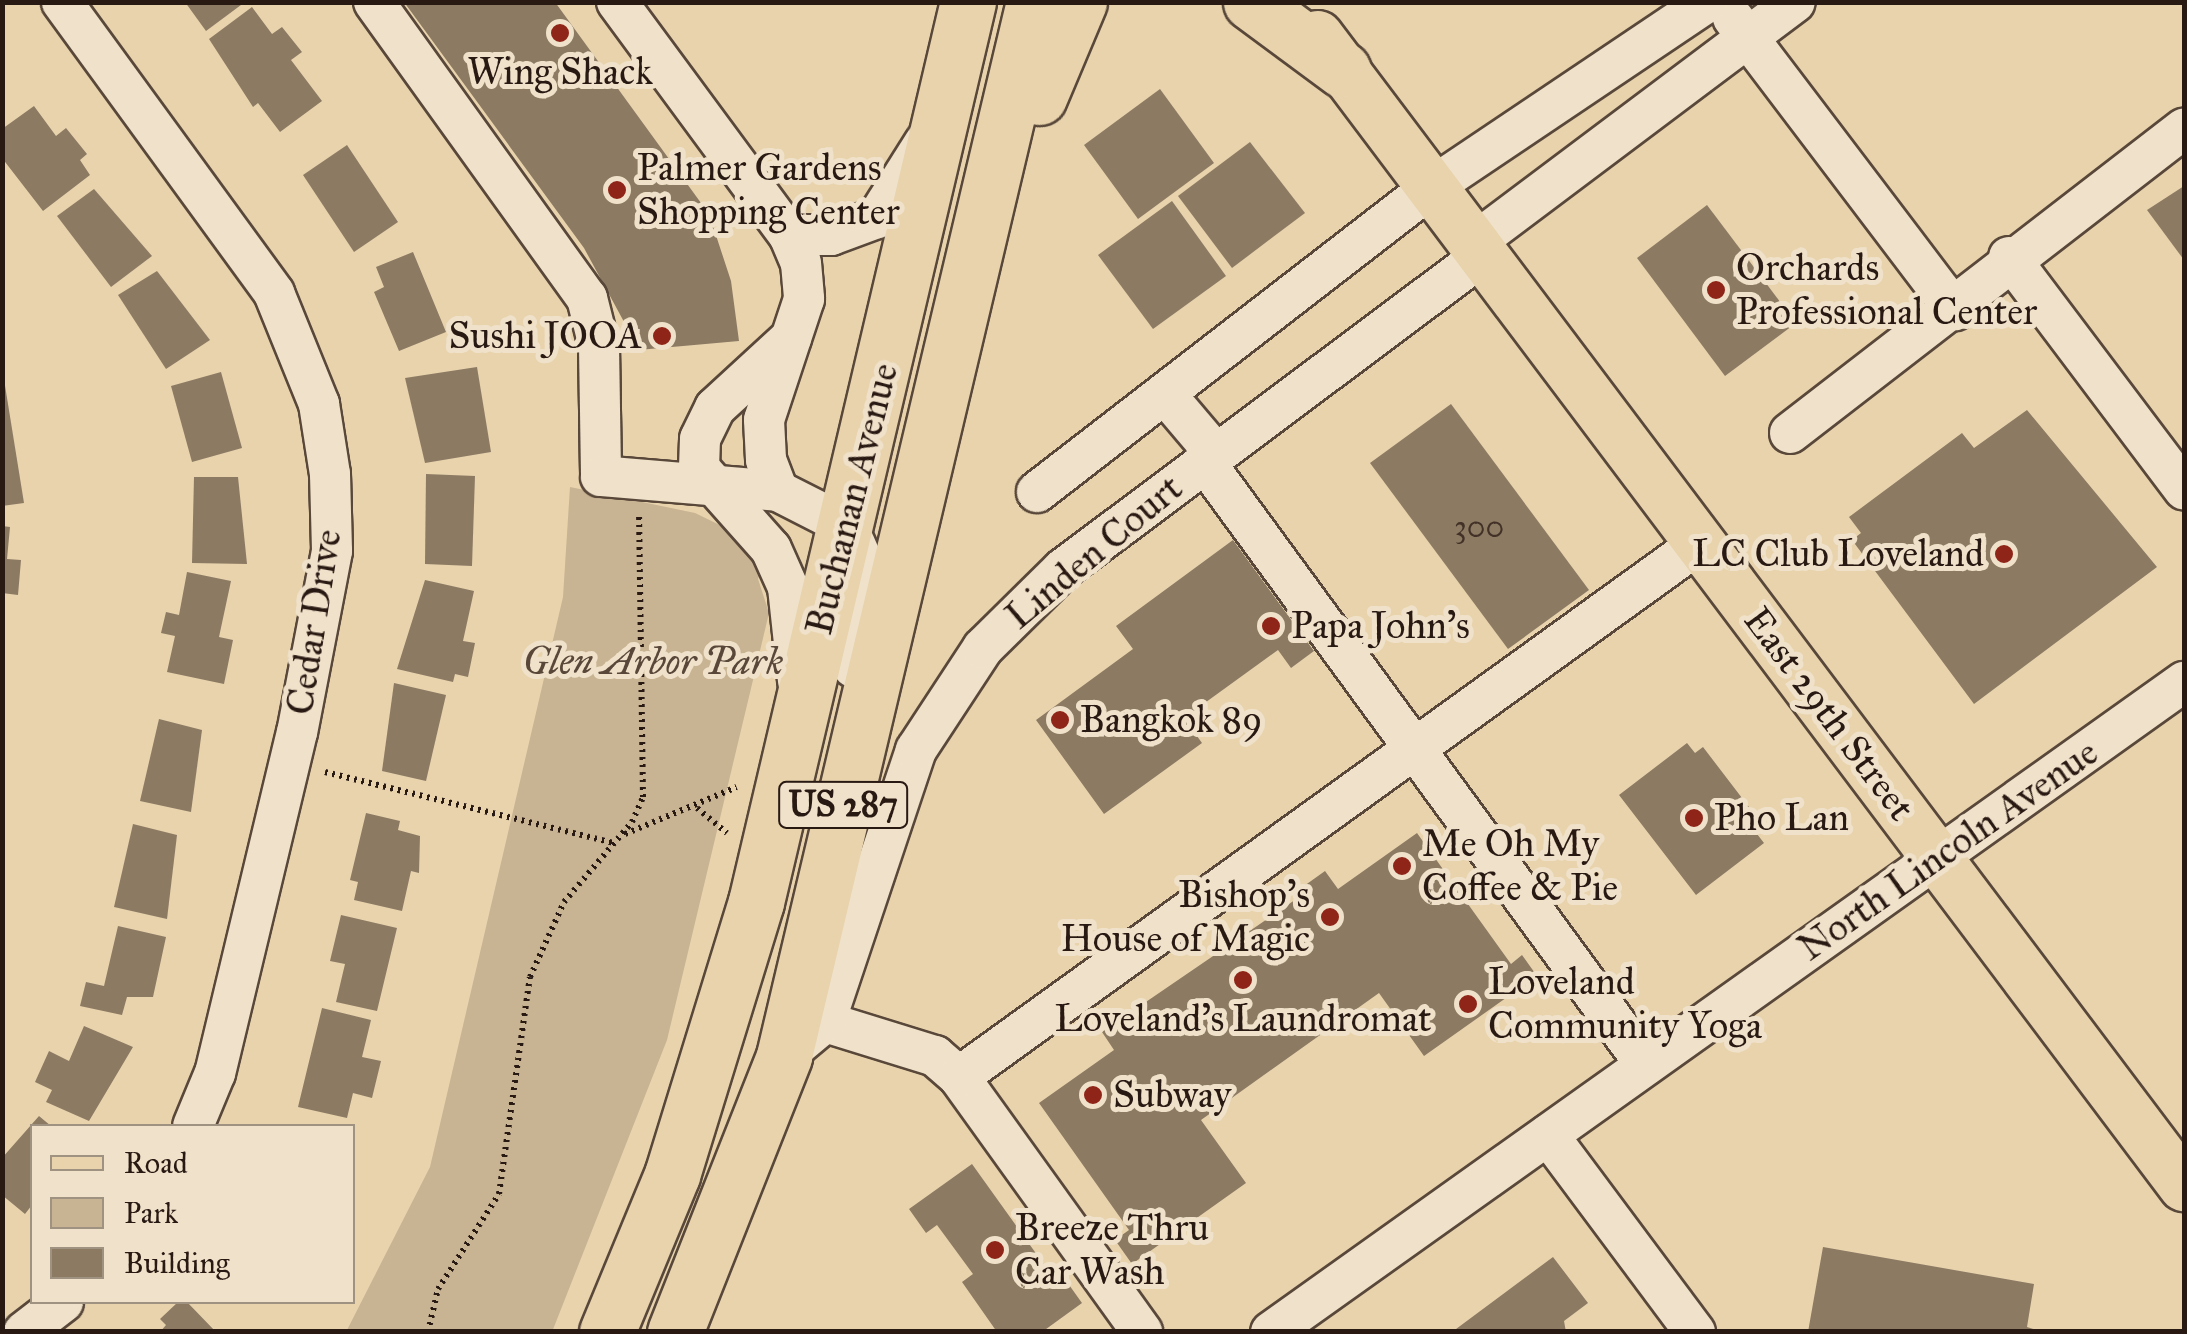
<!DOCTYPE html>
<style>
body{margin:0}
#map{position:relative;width:2187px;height:1334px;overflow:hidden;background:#e8d3ad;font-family:"IM FELL Great Primer",serif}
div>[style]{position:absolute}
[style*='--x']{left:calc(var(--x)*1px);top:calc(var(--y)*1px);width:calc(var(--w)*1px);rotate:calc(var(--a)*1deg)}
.green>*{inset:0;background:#c8b393}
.building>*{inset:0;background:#8c7a63}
.path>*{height:6px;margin-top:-3px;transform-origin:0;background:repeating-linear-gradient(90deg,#291913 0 2.5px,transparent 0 7.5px)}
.roads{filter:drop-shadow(2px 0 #59483a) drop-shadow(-2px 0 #59483a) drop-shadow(0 2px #59483a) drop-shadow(0 -2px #59483a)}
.minor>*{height:40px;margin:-20px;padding:0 20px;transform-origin:20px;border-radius:20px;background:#f0e2ca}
.major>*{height:50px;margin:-25px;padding:0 25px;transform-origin:25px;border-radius:25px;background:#e8d3ad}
.highway>*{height:55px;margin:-27.5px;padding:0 27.5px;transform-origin:27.5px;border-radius:27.5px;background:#e8d3ad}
.dots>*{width:28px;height:28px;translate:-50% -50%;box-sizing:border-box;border:5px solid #f0e2ca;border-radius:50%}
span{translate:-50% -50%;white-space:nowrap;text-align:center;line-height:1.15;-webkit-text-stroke:10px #f0e2ca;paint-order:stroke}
.number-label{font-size:32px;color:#423127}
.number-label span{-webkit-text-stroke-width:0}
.shield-label span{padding:2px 8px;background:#f0e2ca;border:2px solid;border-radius:8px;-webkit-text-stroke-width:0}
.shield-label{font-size:35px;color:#291913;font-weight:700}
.poi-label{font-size:38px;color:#291913}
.left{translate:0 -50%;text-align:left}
.right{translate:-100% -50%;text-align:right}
.street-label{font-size:38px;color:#291913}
.park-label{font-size:38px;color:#594739;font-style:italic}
.frame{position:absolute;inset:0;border:5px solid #291913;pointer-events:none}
.legend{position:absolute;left:30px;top:1124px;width:325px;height:180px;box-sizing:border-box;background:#f0e2ca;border:2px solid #a09281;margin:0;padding:12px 18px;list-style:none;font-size:30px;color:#291913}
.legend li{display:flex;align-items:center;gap:20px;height:50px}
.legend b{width:50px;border:2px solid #a09281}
</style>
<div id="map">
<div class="green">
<div style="clip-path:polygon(570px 487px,695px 513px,728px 529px,763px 567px,758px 579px,769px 613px,667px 1040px,552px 1332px,346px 1332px,430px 1167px,563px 597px)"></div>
</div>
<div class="building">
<div style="clip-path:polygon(185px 2px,240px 2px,241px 5px,206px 31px)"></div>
<div style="clip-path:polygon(404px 2px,555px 2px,709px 214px,731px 281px,739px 341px,627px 351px,623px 320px,584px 248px)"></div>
<div style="clip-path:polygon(252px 7px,272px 34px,282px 27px,302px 52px,291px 60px,322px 101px,280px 132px,258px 103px,253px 107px,209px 39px)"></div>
<div style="clip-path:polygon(1160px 89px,1214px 163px,1138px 219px,1084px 145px)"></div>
<div style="clip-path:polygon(34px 106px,56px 136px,66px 128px,87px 154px,80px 160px,90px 175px,43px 211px,2px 158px,2px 129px)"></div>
<div style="clip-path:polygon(1250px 142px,1305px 213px,1232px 268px,1178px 196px)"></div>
<div style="clip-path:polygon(347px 145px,398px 222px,354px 252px,303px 175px)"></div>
<div style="clip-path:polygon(2184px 186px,2184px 260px,2147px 210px)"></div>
<div style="clip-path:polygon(94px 189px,152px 256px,111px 287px,57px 216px)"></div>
<div style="clip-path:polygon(1172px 201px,1226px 276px,1153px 329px,1098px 255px)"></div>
<div style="clip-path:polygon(1707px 205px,1796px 323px,1725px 376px,1637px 258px)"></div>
<div style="clip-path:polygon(413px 252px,446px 332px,399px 351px,374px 292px,384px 287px,376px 267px)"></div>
<div style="clip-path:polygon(157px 271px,210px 340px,166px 369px,118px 295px)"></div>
<div style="clip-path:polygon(2px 367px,24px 503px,2px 506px)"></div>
<div style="clip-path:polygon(477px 367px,491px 452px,425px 463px,405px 378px)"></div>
<div style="clip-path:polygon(221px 372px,242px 448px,192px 462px,171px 386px)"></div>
<div style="clip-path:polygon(1451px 404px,1589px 590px,1508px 649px,1370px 463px)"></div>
<div style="clip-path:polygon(2027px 410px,2157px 567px,1974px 704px,1852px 540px,1861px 533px,1849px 517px,1962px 433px,1974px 448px)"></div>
<div style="clip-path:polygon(426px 474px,475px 476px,472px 566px,425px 564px)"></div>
<div style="clip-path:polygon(194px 477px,238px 477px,247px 564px,192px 563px)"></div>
<div style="clip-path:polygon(2px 526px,10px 527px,7px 559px,21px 560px,18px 595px,2px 593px)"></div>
<div style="clip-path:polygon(1233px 540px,1314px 651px,1291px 668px,1278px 650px,1184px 718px,1202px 743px,1104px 814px,1036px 720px,1133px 649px,1116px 626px)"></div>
<div style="clip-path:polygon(187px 572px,231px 581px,219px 637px,233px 640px,224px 684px,167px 672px,175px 636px,161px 633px,166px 612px,179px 615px)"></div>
<div style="clip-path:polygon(425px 580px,474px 591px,463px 641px,475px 643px,468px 677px,455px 674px,453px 682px,397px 669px)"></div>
<div style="clip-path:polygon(394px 683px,446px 695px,426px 781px,382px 771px)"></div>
<div style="clip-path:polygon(159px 719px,202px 730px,191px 812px,140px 801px)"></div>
<div style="clip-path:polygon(1687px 743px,1695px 753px,1703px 747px,1755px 815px,1747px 821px,1764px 843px,1696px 895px,1619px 795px)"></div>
<div style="clip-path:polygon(366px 813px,400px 821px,398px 830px,420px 836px,419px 873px,411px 871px,402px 911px,354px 900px,358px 882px,350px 880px)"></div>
<div style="clip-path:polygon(133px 824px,177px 835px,167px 919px,114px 907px)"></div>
<div style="clip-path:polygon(1417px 833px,1511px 964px,1522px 955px,1537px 976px,1424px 1056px,1379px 993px,1201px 1120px,1246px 1183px,1132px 1264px,1115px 1240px,1129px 1230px,1039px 1103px,1114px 1050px,1102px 1032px,1308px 891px,1304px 886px,1325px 871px,1338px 889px)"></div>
<div style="clip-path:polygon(341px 915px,397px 928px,377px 1011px,336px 1002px,345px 964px,330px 961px)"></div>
<div style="clip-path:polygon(118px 926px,166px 937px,153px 997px,127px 997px,122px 1015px,80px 1006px,86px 982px,104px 986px)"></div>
<div style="clip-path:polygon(322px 1008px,371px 1020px,362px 1057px,381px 1061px,372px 1098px,353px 1093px,347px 1118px,298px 1107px)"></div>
<div style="clip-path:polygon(84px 1026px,133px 1047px,89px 1121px,46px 1102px,52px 1090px,35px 1082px,49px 1051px,69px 1061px)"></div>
<div style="clip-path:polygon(39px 1116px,51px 1126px,32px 1126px,32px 1205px,25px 1214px,2px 1195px,2px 1158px)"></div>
<div style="clip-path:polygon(972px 1164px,1050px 1273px,1057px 1268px,1082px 1303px,1042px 1332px,997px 1332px,962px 1282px,973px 1274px,937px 1225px,926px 1233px,909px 1209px)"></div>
<div style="clip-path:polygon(1823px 1247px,2034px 1284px,2027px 1327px,2043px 1332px,1808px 1332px)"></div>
<div style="clip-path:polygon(1553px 1257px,1588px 1303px,1564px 1321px,1566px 1332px,1452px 1332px)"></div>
<div style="clip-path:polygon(178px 1302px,187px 1302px,216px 1332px,160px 1332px,166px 1325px,160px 1319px)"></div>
</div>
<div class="path">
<div style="--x:325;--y:772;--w:299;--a:13.8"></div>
<div style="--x:697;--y:808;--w:39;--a:40"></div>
<div style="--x:625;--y:834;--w:121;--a:-22.8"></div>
<div style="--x:428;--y:1332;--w:44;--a:-76.9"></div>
<div style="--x:438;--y:1289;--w:113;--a:-57.3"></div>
<div style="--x:499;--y:1194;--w:219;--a:-81.9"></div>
<div style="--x:530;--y:977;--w:82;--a:-65.6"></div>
<div style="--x:564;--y:902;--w:105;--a:-49.6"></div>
<div style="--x:632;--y:822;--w:27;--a:-66"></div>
<div style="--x:643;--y:797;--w:285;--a:-90.8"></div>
</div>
<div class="roads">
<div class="minor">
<div style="--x:62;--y:2;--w:360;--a:53.9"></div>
<div style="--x:274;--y:293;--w:120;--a:67.9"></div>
<div style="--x:319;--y:404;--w:71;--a:81.1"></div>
<div style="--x:330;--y:474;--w:77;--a:88.5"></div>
<div style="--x:332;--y:551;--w:184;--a:100.9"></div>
<div style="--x:297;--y:732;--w:351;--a:103.5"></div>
<div style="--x:215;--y:1073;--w:57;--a:112.5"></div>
<div style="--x:374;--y:2;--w:365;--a:54.3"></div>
<div style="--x:587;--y:298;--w:49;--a:76"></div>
<div style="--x:599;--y:346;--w:130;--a:89.1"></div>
<div style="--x:601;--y:476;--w:178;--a:4.8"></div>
<div style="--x:617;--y:2;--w:290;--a:53.6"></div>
<div style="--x:789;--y:235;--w:30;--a:67"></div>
<div style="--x:801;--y:263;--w:36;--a:85"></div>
<div style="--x:804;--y:299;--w:127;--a:108.3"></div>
<div style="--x:764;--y:420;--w:40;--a:87.1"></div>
<div style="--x:766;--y:460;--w:33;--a:69"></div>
<div style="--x:778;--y:491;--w:77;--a:26.9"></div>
<div style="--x:847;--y:526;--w:49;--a:66"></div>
<div style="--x:867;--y:571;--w:97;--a:98.3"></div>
<div style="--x:1733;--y:18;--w:367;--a:52.8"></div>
<div style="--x:789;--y:235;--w:42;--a:0"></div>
<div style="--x:831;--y:235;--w:49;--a:-20.3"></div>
<div style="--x:877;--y:218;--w:90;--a:-57.7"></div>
<div style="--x:1474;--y:243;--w:401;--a:-36.9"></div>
<div style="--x:2009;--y:257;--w:291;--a:53"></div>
<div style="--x:791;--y:338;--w:103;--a:137.4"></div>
<div style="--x:715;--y:408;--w:34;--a:116"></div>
<div style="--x:700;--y:439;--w:29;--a:92"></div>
<div style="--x:699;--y:468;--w:108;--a:48.4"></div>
<div style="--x:771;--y:549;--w:42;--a:65.9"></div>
<div style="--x:788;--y:587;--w:95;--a:83.9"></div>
<div style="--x:1165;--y:394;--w:77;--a:49.7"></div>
<div style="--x:1790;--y:433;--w:498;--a:-37.7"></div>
<div style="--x:1204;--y:461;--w:748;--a:53.8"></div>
<div style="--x:1037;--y:492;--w:499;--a:-37.7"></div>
<div style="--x:1432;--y:187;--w:331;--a:-33.9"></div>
<div style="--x:825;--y:1022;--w:115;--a:17.2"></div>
<div style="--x:935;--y:1056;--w:32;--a:41"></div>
<div style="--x:959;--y:1077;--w:314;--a:54.3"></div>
<div style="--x:784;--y:1056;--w:53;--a:-39.7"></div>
<div style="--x:825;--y:1022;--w:287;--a:-71.5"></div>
<div style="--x:916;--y:750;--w:122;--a:-56.7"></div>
<div style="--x:983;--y:648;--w:112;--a:-44.6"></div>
<div style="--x:1063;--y:569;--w:524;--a:-36.78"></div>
<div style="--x:959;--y:1077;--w:913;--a:-35.78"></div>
<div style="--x:1548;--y:1135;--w:246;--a:53.3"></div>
<div style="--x:24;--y:1332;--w:49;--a:-37.6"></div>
<div style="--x:1271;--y:1332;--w:1121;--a:-35.45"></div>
</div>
<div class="major">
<div style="--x:1318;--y:36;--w:1440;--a:53.02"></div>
</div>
<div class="highway">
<div style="--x:1251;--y:2;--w:114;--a:36.5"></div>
<div style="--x:1039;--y:97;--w:103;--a:-67.2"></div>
<div style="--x:607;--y:1332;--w:170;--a:-67.5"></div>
<div style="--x:672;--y:1175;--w:286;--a:-72.9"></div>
<div style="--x:756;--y:902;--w:925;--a:-76.75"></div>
<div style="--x:675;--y:1332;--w:297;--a:-68.4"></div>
<div style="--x:784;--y:1056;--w:1083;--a:-76.66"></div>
</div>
</div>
<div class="dots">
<div style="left:560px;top:33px;background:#8f2418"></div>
<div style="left:617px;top:190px;background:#8f2418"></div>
<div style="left:1716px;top:290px;background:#8f2418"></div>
<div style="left:662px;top:336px;background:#8f2418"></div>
<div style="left:2004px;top:554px;background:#8f2418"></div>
<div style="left:1271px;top:626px;background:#8f2418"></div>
<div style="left:1060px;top:720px;background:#8f2418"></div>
<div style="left:1694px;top:818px;background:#8f2418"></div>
<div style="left:1402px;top:866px;background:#8f2418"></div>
<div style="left:1330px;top:917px;background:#8f2418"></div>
<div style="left:1243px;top:980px;background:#8f2418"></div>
<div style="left:1468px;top:1004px;background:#8f2418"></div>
<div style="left:1093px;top:1095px;background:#8f2418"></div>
<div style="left:995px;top:1250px;background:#8f2418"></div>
</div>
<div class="number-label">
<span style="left:1479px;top:527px">300</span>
</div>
<div class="shield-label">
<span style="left:843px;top:805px">US 287</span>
</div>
<div class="poi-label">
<span style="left:560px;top:72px">Wing Shack</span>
<span class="left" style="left:637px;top:190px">Palmer Gardens<br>Shopping Center</span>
<span class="left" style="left:1736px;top:290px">Orchards<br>Professional Center</span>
<span class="right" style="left:642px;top:336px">Sushi JOOA</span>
<span class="right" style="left:1984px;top:554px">LC Club Loveland</span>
<span class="left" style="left:1291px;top:626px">Papa John's</span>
<span class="left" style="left:1080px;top:720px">Bangkok 89</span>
<span class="left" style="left:1714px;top:818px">Pho Lan</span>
<span class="left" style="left:1422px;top:866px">Me Oh My<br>Coffee &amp; Pie</span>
<span class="right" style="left:1310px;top:917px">Bishop's<br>House of Magic</span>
<span class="left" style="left:1488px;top:1004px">Loveland<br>Community Yoga</span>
<span style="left:1243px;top:1019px">Loveland's Laundromat</span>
<span class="left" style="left:1113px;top:1095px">Subway</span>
<span class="left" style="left:1015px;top:1250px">Breeze Thru<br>Car Wash</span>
</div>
<div class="street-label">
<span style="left:852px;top:499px;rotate:-76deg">Buchanan Avenue</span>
<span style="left:1094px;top:552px;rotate:-40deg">Linden Court</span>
<span style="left:314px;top:622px;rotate:-81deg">Cedar Drive</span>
<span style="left:1829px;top:714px;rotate:53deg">East 29th Street</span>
<span style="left:1948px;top:850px;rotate:-35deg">North Lincoln Avenue</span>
</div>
<div class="park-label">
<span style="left:653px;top:662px">Glen Arbor Park</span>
</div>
<div class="frame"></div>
<ul class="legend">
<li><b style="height:12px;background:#e8d3ad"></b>Road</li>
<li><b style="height:28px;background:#c8b393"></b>Park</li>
<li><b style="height:28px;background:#8c7a63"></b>Building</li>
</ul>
</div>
